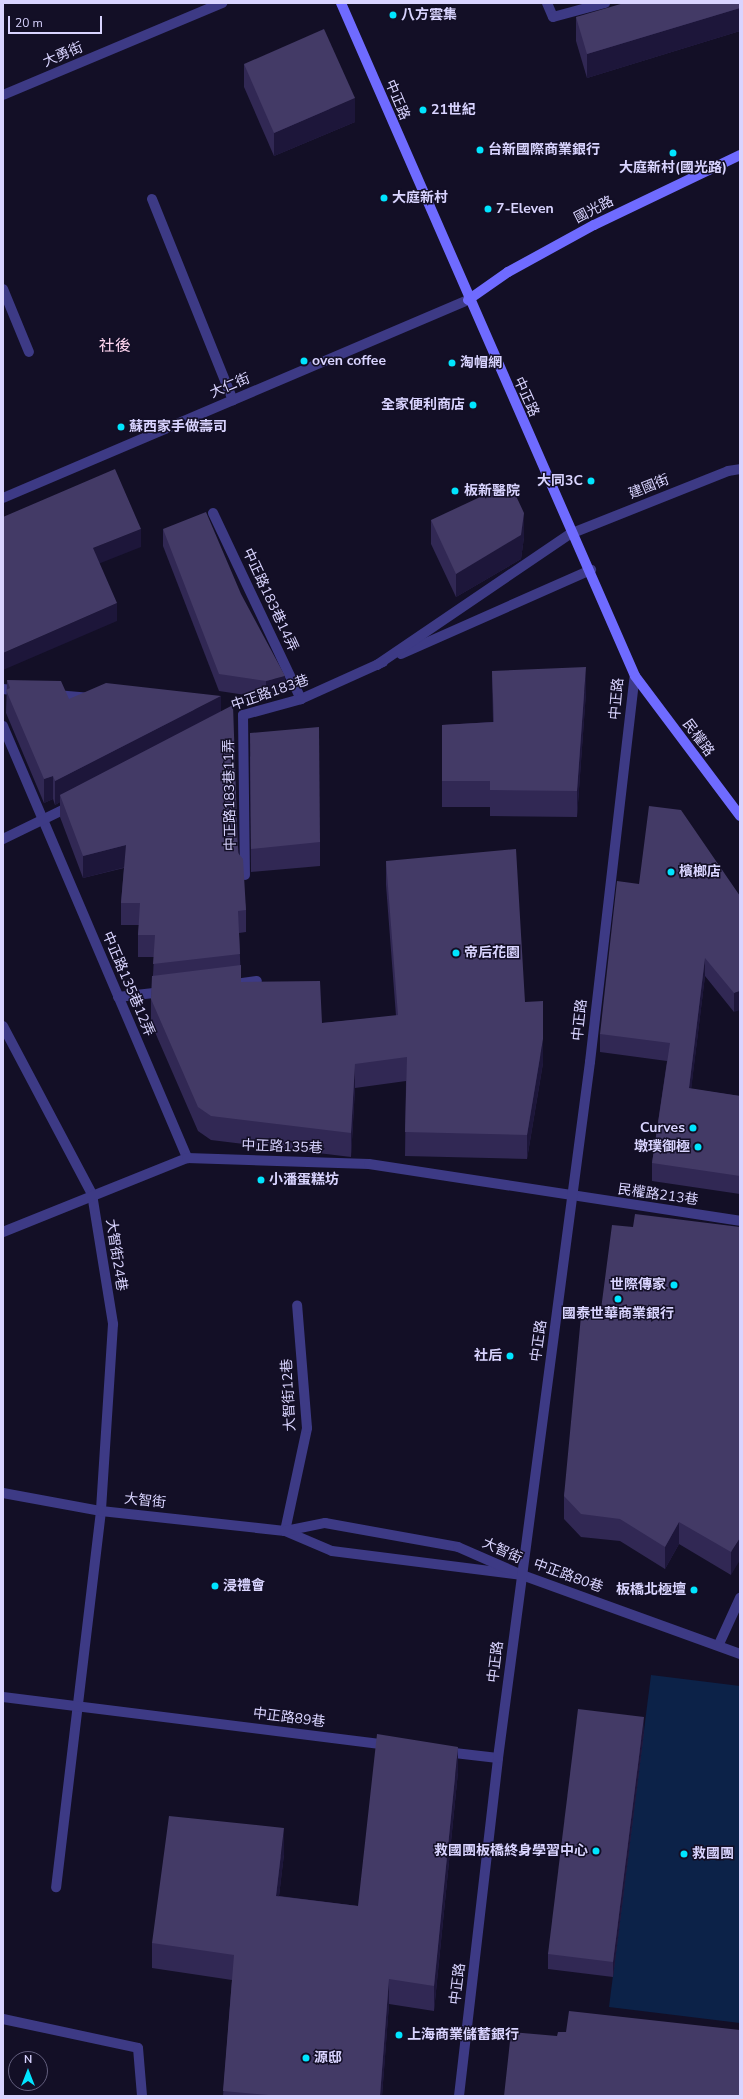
<!DOCTYPE html>
<meta charset="utf-8">
<style>
body{margin:0}
#map{position:relative;width:743px;height:2099px;overflow:hidden;background:#130f26;font-family:"Nunito Sans","Noto Sans TC",sans-serif}
div>[style]{position:absolute}
[style*='--x']{left:calc(var(--x)*1px);top:calc(var(--y)*1px);width:calc(var(--w)*1px);rotate:calc(var(--a)*1deg)}
.water>*{inset:0;background:#0c2248}
.lane>*{height:10px;margin:-5px;padding:0 5px;transform-origin:5px;border-radius:5px;background:#3d3a85}
.street>*{height:10px;margin:-5px;padding:0 5px;transform-origin:5px;border-radius:5px;background:#3d3a85}
.secondary>*{height:10px;margin:-5px;padding:0 5px;transform-origin:5px;border-radius:5px;background:#6f6bff}
.wall>*{inset:0;background:#312854}
.shaded-wall>*{inset:0;background:#1d163a}
.building>*{inset:0;background:#433a66}
.dots>*{width:11px;height:11px;translate:-50% -50%;box-sizing:border-box;border:2px solid #130f26;border-radius:50%}
span{translate:-50% -50%;white-space:nowrap;text-align:center;line-height:1.15;-webkit-text-stroke:3px #130f26;paint-order:stroke}
.poi-label{font-size:14px;color:#d9d4ff;font-weight:700}
.left{translate:0 -50%;text-align:left}
.right{translate:-100% -50%;text-align:right}
.street-label{font-size:14px;color:#d9d4ff}
.quarter-label{font-size:16px;color:#ffd6f0}
.frame{position:absolute;inset:0;border:4px solid #d9d4ff;pointer-events:none}
.north{position:absolute;left:8px;top:2051px;width:40px;height:40px;box-sizing:border-box;background:#130f26;border:1px solid #625e7d;border-radius:50%;rotate:0deg;font-size:11px;font-weight:700;line-height:16px;text-align:center;color:#d9d4ff}
.north::after{content:'';display:block;margin:auto;width:14px;height:18px;background:#00e5ff;clip-path:polygon(50% 0,100% 100%,50% 72%,0 100%)}
.scale{position:absolute;left:8px;top:16px;width:94px;height:18px;box-sizing:border-box;border:2px solid #d9d4ff;border-top:0;padding-left:5px;font-size:12px;line-height:14px;white-space:nowrap;color:#d9d4ff;-webkit-text-stroke:3px #130f26;paint-order:stroke}
</style>
<div id="map">
<div class="water">
<div style="clip-path:polygon(651px 1675px,740px 1686px,740px 2023px,609px 2007px)"></div>
</div>
<div class="lane">
<div style="--x:547;--y:3;--w:15;--a:67"></div>
<div style="--x:553;--y:17;--w:54;--a:-15.1"></div>
<div style="--x:152;--y:199;--w:217;--a:68.1"></div>
<div style="--x:3;--y:289;--w:68;--a:67.6"></div>
<div style="--x:213;--y:513;--w:206;--a:64.7"></div>
<div style="--x:3;--y:689;--w:17;--a:7"></div>
<div style="--x:56;--y:695;--w:32;--a:5"></div>
<div style="--x:243;--y:715;--w:160;--a:89.3"></div>
<div style="--x:3;--y:726;--w:470;--a:66.9"></div>
<div style="--x:3;--y:839;--w:76;--a:-25.9"></div>
<div style="--x:235;--y:984;--w:22;--a:-8"></div>
<div style="--x:118;--y:997;--w:45;--a:-6.3"></div>
<div style="--x:3;--y:1026;--w:190;--a:62.1"></div>
<div style="--x:92;--y:1194;--w:132;--a:80.8"></div>
<div style="--x:113;--y:1324;--w:187;--a:93.7"></div>
<div style="--x:101;--y:1511;--w:379;--a:96.8"></div>
<div style="--x:3;--y:1232;--w:198;--a:-21.9"></div>
<div style="--x:187;--y:1158;--w:182;--a:1.9"></div>
<div style="--x:369;--y:1164;--w:375;--a:8.7"></div>
<div style="--x:285;--y:1531;--w:105;--a:-77.9"></div>
<div style="--x:307;--y:1428;--w:123;--a:-94.6"></div>
<div style="--x:719;--y:1644;--w:51;--a:-65.5"></div>
<div style="--x:3;--y:1697;--w:390;--a:7.1"></div>
<div style="--x:446;--y:1752;--w:52;--a:6.6"></div>
<div style="--x:3;--y:2019;--w:138;--a:12.1"></div>
<div style="--x:138;--y:2048;--w:48;--a:85.2"></div>
</div>
<div class="street">
<div style="--x:3;--y:95;--w:238;--a:-22.8"></div>
<div style="--x:3;--y:498;--w:505;--a:-23.06"></div>
<div style="--x:401;--y:654;--w:208;--a:-23.9"></div>
<div style="--x:377;--y:665;--w:233;--a:-34.2"></div>
<div style="--x:570;--y:534;--w:170;--a:-21.7"></div>
<div style="--x:728;--y:471;--w:12;--a:-9"></div>
<div style="--x:243;--y:715;--w:60;--a:-15.4"></div>
<div style="--x:301;--y:699;--w:90;--a:-24.3"></div>
<div style="--x:3;--y:1493;--w:100;--a:10.4"></div>
<div style="--x:101;--y:1511;--w:185;--a:6.2"></div>
<div style="--x:285;--y:1531;--w:51;--a:23.1"></div>
<div style="--x:332;--y:1551;--w:192;--a:7.2"></div>
<div style="--x:285;--y:1531;--w:41;--a:-11.3"></div>
<div style="--x:325;--y:1523;--w:135;--a:10.2"></div>
<div style="--x:458;--y:1547;--w:70;--a:23.6"></div>
<div style="--x:522;--y:1575;--w:232;--a:19.9"></div>
<div style="--x:459;--y:2096;--w:340;--a:-83.4"></div>
<div style="--x:498;--y:1758;--w:702;--a:-82.47"></div>
<div style="--x:590;--y:1062;--w:389;--a:-83.4"></div>
</div>
<div class="secondary">
<div style="--x:341;--y:3;--w:734;--a:66.4"></div>
<div style="--x:635;--y:676;--w:175;--a:53.1"></div>
<div style="--x:468;--y:300;--w:49;--a:-35"></div>
<div style="--x:508;--y:272;--w:98;--a:-28.7"></div>
<div style="--x:594;--y:225;--w:162;--a:-25.6"></div>
</div>
<div class="wall">
<div style="clip-path:polygon(740px 3px,740px 31px,587px 78px,576px 41px,576px 17px)"></div>
<div style="clip-path:polygon(244px 64px,355px 122px,274px 156px,244px 87px)"></div>
<div style="clip-path:polygon(431px 520px,524px 537px,521px 559px,456px 597px,431px 544px)"></div>
<div style="clip-path:polygon(163px 529px,285px 693px,266px 698px,219px 691px,163px 546px)"></div>
<div style="clip-path:polygon(492px 671px,586px 692px,577px 817px,490px 816px,490px 807px,442px 807px,442px 725px,493px 722px)"></div>
<div style="clip-path:polygon(7px 680px,69px 699px,221px 712px,246px 910px,246px 932px,239px 933px,241px 982px,322px 1023px,396px 1016px,386px 885px,386px 861px,525px 1002px,543px 1063px,527px 1159px,405px 1156px,406px 1081px,355px 1088px,351px 1157px,211px 1140px,198px 1131px,151px 1023px,151px 999px,153px 975px,154px 957px,138px 957px,138px 935px,139px 925px,121px 925px,121px 903px,124px 868px,83px 878px,60px 817px,60px 802px,55px 805px,53px 799px,44px 803px,6px 713px)"></div>
<div style="clip-path:polygon(250px 756px,320px 842px,320px 866px,251px 872px)"></div>
<div style="clip-path:polygon(740px 896px,734px 1012px,705px 976px,691px 1089px,740px 1096px,740px 1194px,652px 1181px,652px 1163px,667px 1061px,600px 1052px,600px 1034px)"></div>
<div style="clip-path:polygon(633px 1227px,740px 1227px,731px 1575px,679px 1544px,665px 1569px,620px 1541px,581px 1537px,564px 1519px,564px 1496px,600px 1317px)"></div>
<div style="clip-path:polygon(644px 1732px,613px 1977px,548px 1969px,548px 1954px)"></div>
<div style="clip-path:polygon(458px 1772px,434px 2011px,389px 2004px,382px 2096px,223px 2096px,232px 1980px,152px 1968px,152px 1943px,284px 1854px,279px 1896px,358px 1906px)"></div>
</div>
<div class="shaded-wall">
<div style="clip-path:polygon(740px 8px,740px 31px,587px 78px,587px 54px)"></div>
<div style="clip-path:polygon(355px 98px,355px 122px,274px 156px,274px 133px)"></div>
<div style="clip-path:polygon(524px 513px,524px 537px,521px 559px,456px 597px,456px 574px)"></div>
<div style="clip-path:polygon(141px 529px,141px 547px,93px 566px,93px 548px)"></div>
<div style="clip-path:polygon(117px 603px,117px 621px,3px 670px,3px 653px)"></div>
<div style="clip-path:polygon(586px 667px,586px 692px,577px 817px,577px 791px)"></div>
<div style="clip-path:polygon(285px 676px,285px 693px,266px 698px,266px 681px)"></div>
<div style="clip-path:polygon(221px 696px,221px 719px,60px 795px,60px 802px,55px 805px,55px 781px)"></div>
<div style="clip-path:polygon(53px 776px,53px 799px,44px 803px,44px 779px)"></div>
<div style="clip-path:polygon(126px 845px,126px 867px,83px 878px,83px 856px)"></div>
<div style="clip-path:polygon(705px 958px,705px 976px,689px 1107px,689px 1088px)"></div>
<div style="clip-path:polygon(740px 991px,740px 1010px,734px 1012px,734px 993px)"></div>
<div style="clip-path:polygon(543px 1039px,543px 1063px,527px 1159px,527px 1135px)"></div>
<div style="clip-path:polygon(355px 1064px,355px 1088px,351px 1157px,351px 1133px)"></div>
<div style="clip-path:polygon(679px 1522px,679px 1544px,665px 1569px,665px 1547px)"></div>
<div style="clip-path:polygon(740px 1538px,740px 1560px,731px 1575px,731px 1552px)"></div>
<div style="clip-path:polygon(644px 1717px,644px 1732px,613px 1977px,613px 1962px)"></div>
<div style="clip-path:polygon(458px 1747px,458px 1772px,434px 2011px,434px 1986px)"></div>
<div style="clip-path:polygon(284px 1828px,284px 1854px,276px 1921px,276px 1896px)"></div>
<div style="clip-path:polygon(389px 1979px,389px 2004px,382px 2096px,380px 2096px)"></div>
</div>
<div class="building">
<div style="clip-path:polygon(624px 3px,740px 3px,740px 8px,587px 54px,576px 17px)"></div>
<div style="clip-path:polygon(324px 29px,355px 98px,274px 133px,244px 64px)"></div>
<div style="clip-path:polygon(115px 469px,141px 529px,93px 548px,117px 603px,3px 653px,3px 517px)"></div>
<div style="clip-path:polygon(510px 483px,524px 513px,521px 535px,456px 574px,431px 520px)"></div>
<div style="clip-path:polygon(206px 512px,241px 594px,285px 676px,266px 681px,219px 674px,163px 529px)"></div>
<div style="clip-path:polygon(586px 667px,577px 791px,490px 790px,490px 781px,442px 781px,442px 725px,494px 722px,492px 671px)"></div>
<div style="clip-path:polygon(7px 680px,61px 681px,69px 699px,106px 683px,221px 696px,55px 781px,53px 776px,44px 779px,6px 690px,10px 688px)"></div>
<div style="clip-path:polygon(233px 705px,238px 853px,243px 859px,246px 910px,238px 911px,240px 954px,153px 964px,155px 935px,138px 935px,140px 903px,121px 903px,126px 845px,83px 856px,60px 795px)"></div>
<div style="clip-path:polygon(319px 727px,320px 842px,251px 849px,250px 733px)"></div>
<div style="clip-path:polygon(649px 806px,681px 810px,740px 896px,740px 991px,734px 993px,705px 958px,689px 1088px,740px 1096px,740px 1176px,652px 1163px,670px 1043px,600px 1034px,617px 881px,639px 884px)"></div>
<div style="clip-path:polygon(516px 849px,525px 1002px,543px 1001px,543px 1039px,527px 1135px,405px 1132px,407px 1057px,355px 1064px,351px 1133px,211px 1116px,198px 1107px,151px 999px,152px 976px,241px 965px,241px 982px,320px 981px,322px 1023px,398px 1015px,386px 861px)"></div>
<div style="clip-path:polygon(635px 1214px,740px 1227px,740px 1538px,731px 1552px,679px 1522px,665px 1547px,620px 1519px,581px 1514px,564px 1496px,581px 1316px,600px 1317px,612px 1225px,633px 1227px)"></div>
<div style="clip-path:polygon(578px 1709px,644px 1717px,613px 1962px,548px 1954px)"></div>
<div style="clip-path:polygon(377px 1734px,458px 1747px,434px 1986px,389px 1979px,380px 2096px,280px 2096px,223px 2091px,234px 1955px,152px 1943px,169px 1816px,284px 1828px,276px 1896px,358px 1906px)"></div>
<div style="clip-path:polygon(569px 2011px,740px 2030px,740px 2096px,504px 2096px,511px 2032px,557px 2036px,558px 2032px,566px 2032px)"></div>
</div>
<div class="dots">
<div style="left:393px;top:15px;background:#00e5ff"></div>
<div style="left:423px;top:110px;background:#00e5ff"></div>
<div style="left:480px;top:150px;background:#00e5ff"></div>
<div style="left:673px;top:153px;background:#00e5ff"></div>
<div style="left:384px;top:198px;background:#00e5ff"></div>
<div style="left:488px;top:209px;background:#00e5ff"></div>
<div style="left:304px;top:361px;background:#00e5ff"></div>
<div style="left:452px;top:363px;background:#00e5ff"></div>
<div style="left:473px;top:405px;background:#00e5ff"></div>
<div style="left:121px;top:427px;background:#00e5ff"></div>
<div style="left:591px;top:481px;background:#00e5ff"></div>
<div style="left:455px;top:491px;background:#00e5ff"></div>
<div style="left:671px;top:872px;background:#00e5ff"></div>
<div style="left:456px;top:953px;background:#00e5ff"></div>
<div style="left:693px;top:1128px;background:#00e5ff"></div>
<div style="left:698px;top:1147px;background:#00e5ff"></div>
<div style="left:261px;top:1180px;background:#00e5ff"></div>
<div style="left:674px;top:1285px;background:#00e5ff"></div>
<div style="left:618px;top:1299px;background:#00e5ff"></div>
<div style="left:510px;top:1356px;background:#00e5ff"></div>
<div style="left:215px;top:1586px;background:#00e5ff"></div>
<div style="left:694px;top:1590px;background:#00e5ff"></div>
<div style="left:596px;top:1851px;background:#00e5ff"></div>
<div style="left:684px;top:1854px;background:#00e5ff"></div>
<div style="left:399px;top:2035px;background:#00e5ff"></div>
<div style="left:306px;top:2058px;background:#00e5ff"></div>
</div>
<div class="poi-label">
<span class="left" style="left:401px;top:15px">八方雲集</span>
<span class="left" style="left:431px;top:110px">21世紀</span>
<span class="left" style="left:488px;top:150px">台新國際商業銀行</span>
<span style="left:673px;top:168px">大庭新村(國光路)</span>
<span class="left" style="left:392px;top:198px">大庭新村</span>
<span class="left" style="left:496px;top:209px">7-Eleven</span>
<span class="left" style="left:312px;top:361px">oven coffee</span>
<span class="left" style="left:460px;top:363px">淘帽網</span>
<span class="right" style="left:465px;top:405px">全家便利商店</span>
<span class="left" style="left:129px;top:427px">蘇西家手做壽司</span>
<span class="right" style="left:583px;top:481px">大同3C</span>
<span class="left" style="left:464px;top:491px">板新醫院</span>
<span class="left" style="left:679px;top:872px">檳榔店</span>
<span class="left" style="left:464px;top:953px">帝后花園</span>
<span class="right" style="left:685px;top:1128px">Curves</span>
<span class="right" style="left:690px;top:1147px">墩璞御極</span>
<span class="left" style="left:269px;top:1180px">小潘蛋糕坊</span>
<span class="right" style="left:666px;top:1285px">世際傳家</span>
<span style="left:618px;top:1314px">國泰世華商業銀行</span>
<span class="right" style="left:502px;top:1356px">社后</span>
<span class="left" style="left:223px;top:1586px">浸禮會</span>
<span class="right" style="left:686px;top:1590px">板橋北極壇</span>
<span class="right" style="left:588px;top:1851px">救國團板橋終身學習中心</span>
<span class="left" style="left:692px;top:1854px">救國團</span>
<span class="left" style="left:407px;top:2035px">上海商業儲蓄銀行</span>
<span class="left" style="left:314px;top:2058px">源邸</span>
</div>
<div class="street-label">
<span style="left:63px;top:55px;rotate:-23deg">大勇街</span>
<span style="left:397px;top:100px;rotate:67deg">中正路</span>
<span style="left:594px;top:210px;rotate:-27deg">國光路</span>
<span style="left:230px;top:386px;rotate:-23deg">大仁街</span>
<span style="left:526px;top:397px;rotate:66deg">中正路</span>
<span style="left:649px;top:487px;rotate:-22deg">建國街</span>
<span style="left:270px;top:600px;rotate:65deg">中正路183巷14弄</span>
<span style="left:270px;top:693px;rotate:-19deg">中正路183巷</span>
<span style="left:617px;top:699px;rotate:-85deg">中正路</span>
<span style="left:698px;top:738px;rotate:53deg">民權路</span>
<span style="left:230px;top:795px;rotate:-91deg">中正路183巷11弄</span>
<span style="left:128px;top:984px;rotate:67deg">中正路135巷12弄</span>
<span style="left:580px;top:1020px;rotate:-84deg">中正路</span>
<span style="left:282px;top:1147px;rotate:2deg">中正路135巷</span>
<span style="left:658px;top:1195px;rotate:8deg">民權路213巷</span>
<span style="left:116px;top:1255px;rotate:81deg">大智街24巷</span>
<span style="left:539px;top:1341px;rotate:-82deg">中正路</span>
<span style="left:289px;top:1395px;rotate:-93deg">大智街12巷</span>
<span style="left:145px;top:1501px;rotate:6deg">大智街</span>
<span style="left:502px;top:1551px;rotate:24deg">大智街</span>
<span style="left:568px;top:1576px;rotate:20deg">中正路80巷</span>
<span style="left:496px;top:1662px;rotate:-83deg">中正路</span>
<span style="left:289px;top:1718px;rotate:7deg">中正路89巷</span>
<span style="left:458px;top:1984px;rotate:-83deg">中正路</span>
</div>
<div class="quarter-label">
<span style="left:115px;top:346px">社後</span>
</div>
<div class="frame"></div>
<div class="north">N</div>
<div class="scale">20 m</div>
</div>
